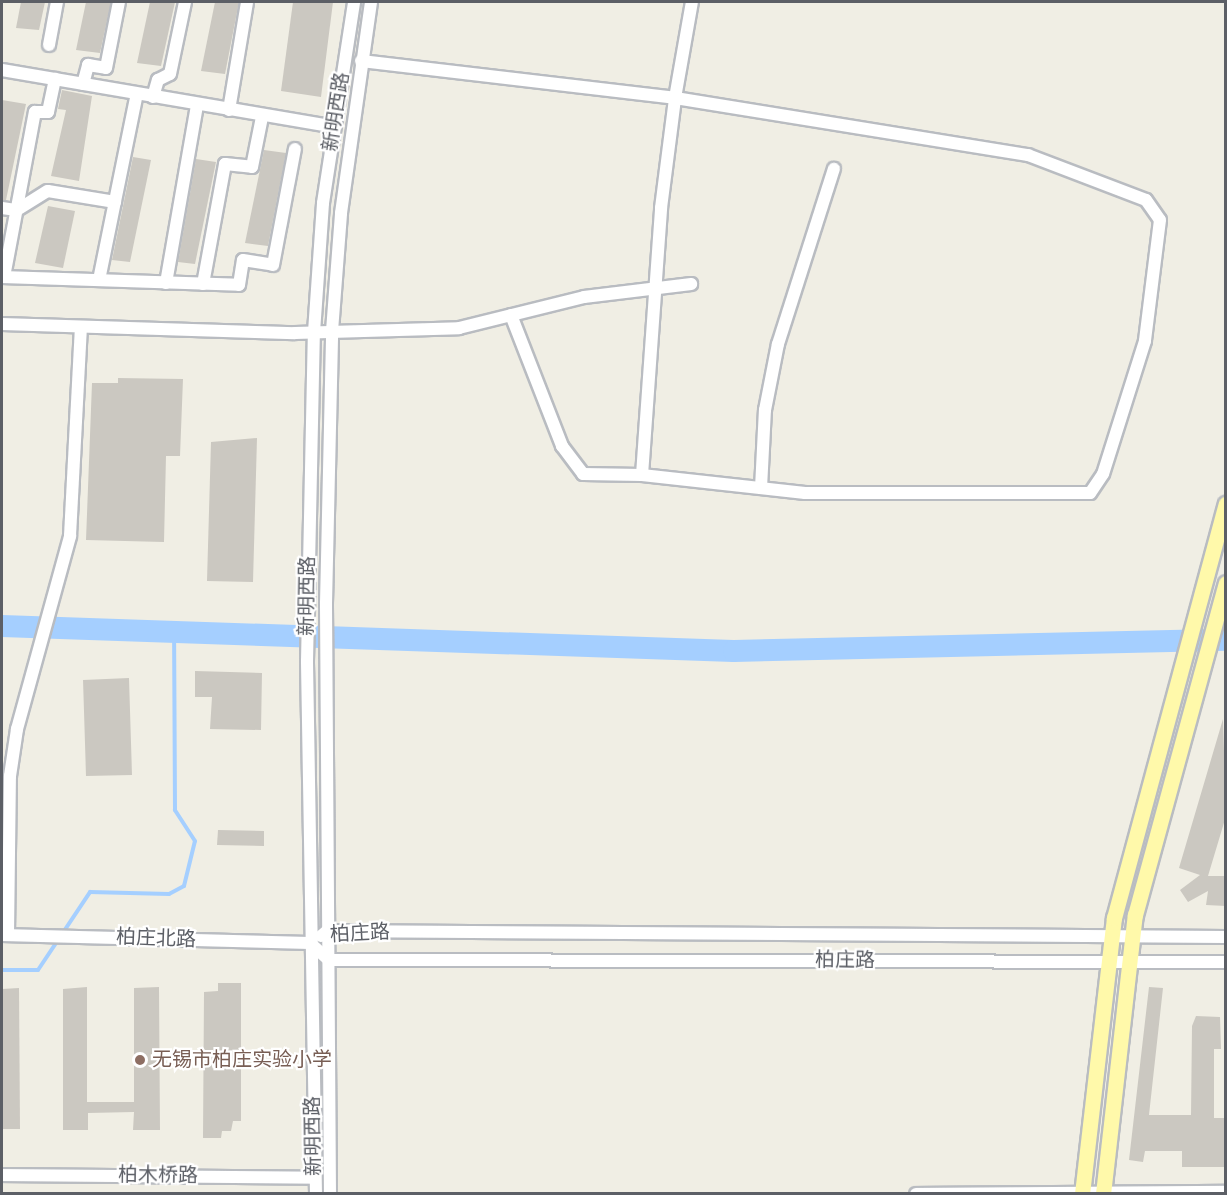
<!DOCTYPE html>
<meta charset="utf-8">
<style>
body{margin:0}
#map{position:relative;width:1227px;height:1195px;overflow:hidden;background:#f0eee4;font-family:"Source Sans 3","Noto Sans SC",sans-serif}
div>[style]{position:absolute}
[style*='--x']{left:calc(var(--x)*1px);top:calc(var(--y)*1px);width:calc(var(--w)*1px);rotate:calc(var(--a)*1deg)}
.stream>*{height:4px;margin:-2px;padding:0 2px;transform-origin:2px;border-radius:2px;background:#a5cfff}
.river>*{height:22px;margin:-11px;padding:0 11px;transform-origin:11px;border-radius:11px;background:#a5cfff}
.building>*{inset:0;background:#cbc8c1}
.roads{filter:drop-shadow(2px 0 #b9bcc1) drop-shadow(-2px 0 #b9bcc1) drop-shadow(0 2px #b9bcc1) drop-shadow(0 -2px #b9bcc1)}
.minor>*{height:12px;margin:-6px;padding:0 6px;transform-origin:6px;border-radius:6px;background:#fff}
.major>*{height:15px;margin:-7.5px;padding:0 7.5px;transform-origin:7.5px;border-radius:7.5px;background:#fff9aa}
.dots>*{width:16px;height:16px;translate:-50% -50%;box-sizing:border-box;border:3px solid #fff;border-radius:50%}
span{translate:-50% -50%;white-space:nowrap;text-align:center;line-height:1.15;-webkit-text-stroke:4.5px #fff;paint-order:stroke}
.street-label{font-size:20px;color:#5c5f66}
.education-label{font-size:20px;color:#785e54}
.left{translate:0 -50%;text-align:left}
.frame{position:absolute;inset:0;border:3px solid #5c5f66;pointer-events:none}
</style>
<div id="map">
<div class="stream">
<div style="--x:2;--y:970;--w:36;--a:0"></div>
<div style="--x:38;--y:970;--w:94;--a:-56.3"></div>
<div style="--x:90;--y:892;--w:79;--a:1.5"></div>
<div style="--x:169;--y:894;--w:17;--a:-28"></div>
<div style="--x:184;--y:886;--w:46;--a:-76.3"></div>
<div style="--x:195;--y:841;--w:37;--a:-123"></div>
<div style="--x:175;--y:810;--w:180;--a:-90.3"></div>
</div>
<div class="river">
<div style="--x:2;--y:626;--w:732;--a:1.96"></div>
<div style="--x:734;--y:651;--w:492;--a:-1.3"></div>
</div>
<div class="building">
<div style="clip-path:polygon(21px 2px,45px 2px,39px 30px,16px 28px)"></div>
<div style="clip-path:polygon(86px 2px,111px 2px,100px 53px,76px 50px)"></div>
<div style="clip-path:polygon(150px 2px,175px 2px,161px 66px,137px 63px)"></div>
<div style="clip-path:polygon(215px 2px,239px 2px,225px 74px,201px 71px)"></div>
<div style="clip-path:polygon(293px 2px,333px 2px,321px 97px,281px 91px)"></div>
<div style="clip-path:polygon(62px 90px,92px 96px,79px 181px,51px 176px,66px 110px,58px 109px)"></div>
<div style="clip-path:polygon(2px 100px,26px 104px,6px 200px,2px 200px)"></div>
<div style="clip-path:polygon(264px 150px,286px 153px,268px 246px,245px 243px)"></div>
<div style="clip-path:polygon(133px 157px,151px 160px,130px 262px,112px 260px)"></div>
<div style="clip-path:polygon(196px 159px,216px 162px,195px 264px,178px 262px)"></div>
<div style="clip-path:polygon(48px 206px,75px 211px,63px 268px,35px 263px)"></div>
<div style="clip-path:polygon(118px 378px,183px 379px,180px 456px,166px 456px,164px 542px,86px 540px,92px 383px,118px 383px)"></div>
<div style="clip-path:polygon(257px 438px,253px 582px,207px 581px,211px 442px)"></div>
<div style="clip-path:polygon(195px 671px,262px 673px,261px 730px,210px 729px,212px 697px,195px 697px)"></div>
<div style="clip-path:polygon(129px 678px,132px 775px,86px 776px,83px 680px)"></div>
<div style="clip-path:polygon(1223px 719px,1226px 816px,1208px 876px,1226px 876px,1226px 906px,1206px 905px,1208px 891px,1188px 902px,1180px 890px,1200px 875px,1179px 868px)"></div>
<div style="clip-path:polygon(218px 830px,264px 831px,264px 846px,217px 845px)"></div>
<div style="clip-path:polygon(218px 983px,241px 983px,241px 1121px,233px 1121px,231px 1131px,222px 1131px,221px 1138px,203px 1138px,204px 992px,218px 991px)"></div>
<div style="clip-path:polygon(87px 987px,87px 1102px,134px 1102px,134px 988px,159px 987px,160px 1130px,133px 1130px,134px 1112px,88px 1113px,88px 1130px,63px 1130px,63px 989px)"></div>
<div style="clip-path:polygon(1149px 987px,1163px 988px,1149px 1115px,1191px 1115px,1192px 1026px,1196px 1016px,1220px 1017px,1221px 1049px,1214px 1049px,1214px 1118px,1226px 1118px,1226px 1167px,1182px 1167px,1182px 1151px,1145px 1151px,1143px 1162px,1129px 1160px)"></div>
<div style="clip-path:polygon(19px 988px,20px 1129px,2px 1129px,2px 989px)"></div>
</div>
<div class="roads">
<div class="minor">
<div style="--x:49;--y:45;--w:44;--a:-79.5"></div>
<div style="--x:361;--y:61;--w:316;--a:6.7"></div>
<div style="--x:675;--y:98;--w:358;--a:9.2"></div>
<div style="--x:1028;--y:155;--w:126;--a:20.9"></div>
<div style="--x:1146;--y:200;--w:24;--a:55"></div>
<div style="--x:1160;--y:220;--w:122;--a:97.1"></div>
<div style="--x:1145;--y:341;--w:139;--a:107.5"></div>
<div style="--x:1103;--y:474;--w:23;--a:124"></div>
<div style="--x:1090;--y:493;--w:285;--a:180"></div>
<div style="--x:805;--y:493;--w:164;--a:-173.7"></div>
<div style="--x:642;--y:475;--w:268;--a:-85.9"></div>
<div style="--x:661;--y:208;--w:111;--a:-82.7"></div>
<div style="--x:675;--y:98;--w:97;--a:-80"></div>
<div style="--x:2;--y:70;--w:337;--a:9.7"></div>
<div style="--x:83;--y:84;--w:20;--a:-75"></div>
<div style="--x:88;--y:65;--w:18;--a:9"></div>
<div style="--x:106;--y:68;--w:67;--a:-78.9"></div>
<div style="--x:153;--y:97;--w:18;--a:-74"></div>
<div style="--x:158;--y:80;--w:13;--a:-27"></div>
<div style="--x:170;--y:74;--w:74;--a:-78.2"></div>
<div style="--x:229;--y:110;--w:109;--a:-80.5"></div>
<div style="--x:2;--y:208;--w:15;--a:8"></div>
<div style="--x:17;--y:210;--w:36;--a:-32"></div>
<div style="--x:48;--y:191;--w:68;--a:9.3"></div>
<div style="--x:2;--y:277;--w:237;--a:1.9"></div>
<div style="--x:239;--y:285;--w:25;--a:-81"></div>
<div style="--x:243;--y:260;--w:30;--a:9"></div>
<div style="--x:273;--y:265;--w:118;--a:-79.3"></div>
<div style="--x:4;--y:277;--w:168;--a:-79.4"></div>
<div style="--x:35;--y:112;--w:13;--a:0"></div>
<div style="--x:48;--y:112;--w:34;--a:-78"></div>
<div style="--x:99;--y:280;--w:190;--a:-78.5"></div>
<div style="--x:166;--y:283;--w:181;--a:-80.1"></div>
<div style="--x:203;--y:284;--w:122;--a:-79.6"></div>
<div style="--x:225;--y:164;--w:27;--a:6"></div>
<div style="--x:252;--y:167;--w:51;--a:-78.7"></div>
<div style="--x:511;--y:315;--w:141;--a:68.7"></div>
<div style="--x:562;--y:446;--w:35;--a:53"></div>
<div style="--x:583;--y:474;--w:59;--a:1"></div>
<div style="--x:2;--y:324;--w:293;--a:1.8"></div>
<div style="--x:295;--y:333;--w:164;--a:-1.7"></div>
<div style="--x:459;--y:328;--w:129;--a:-13.9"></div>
<div style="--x:584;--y:297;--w:108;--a:-6.9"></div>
<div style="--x:761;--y:488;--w:78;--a:-87.1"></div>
<div style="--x:765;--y:410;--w:67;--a:-78.9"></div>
<div style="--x:778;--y:344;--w:184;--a:-72.3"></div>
<div style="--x:2;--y:935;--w:308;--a:1.5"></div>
<div style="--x:8;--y:935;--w:159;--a:-89.3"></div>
<div style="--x:10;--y:776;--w:48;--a:-81.5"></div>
<div style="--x:17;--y:729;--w:200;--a:-74.6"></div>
<div style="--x:70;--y:536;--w:209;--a:-87"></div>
<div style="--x:321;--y:936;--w:8;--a:-40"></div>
<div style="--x:327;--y:931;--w:899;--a:0.38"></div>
<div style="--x:310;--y:943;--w:25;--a:42"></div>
<div style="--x:329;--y:960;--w:897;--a:0.13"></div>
<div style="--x:2;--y:1175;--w:313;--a:0.5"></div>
<div style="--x:316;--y:1194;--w:533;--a:-90.97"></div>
<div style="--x:307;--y:661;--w:329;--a:-88.8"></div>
<div style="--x:314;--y:332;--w:129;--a:-86"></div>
<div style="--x:323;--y:203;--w:203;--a:-81.2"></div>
<div style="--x:330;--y:1194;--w:591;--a:-90.39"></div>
<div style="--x:326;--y:603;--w:272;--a:-88.7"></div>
<div style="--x:332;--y:331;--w:118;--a:-85.6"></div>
<div style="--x:341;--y:213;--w:213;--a:-81.9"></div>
<div style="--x:916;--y:1194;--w:310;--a:-0.4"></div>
</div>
<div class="major">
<div style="--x:1082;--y:1194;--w:278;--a:-83.4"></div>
<div style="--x:1114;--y:918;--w:429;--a:-74.9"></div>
<div style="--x:1103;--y:1194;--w:281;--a:-83.5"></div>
<div style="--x:1135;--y:915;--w:344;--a:-74.7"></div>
</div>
</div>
<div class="dots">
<div style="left:140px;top:1060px;background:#8d6e63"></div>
</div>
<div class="street-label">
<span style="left:337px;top:112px;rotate:-81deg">新明西路</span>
<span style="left:308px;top:596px;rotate:-89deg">新明西路</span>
<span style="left:360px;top:934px;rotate:-3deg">柏庄路</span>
<span style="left:156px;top:939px;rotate:2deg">柏庄北路</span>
<span style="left:845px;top:961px;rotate:1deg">柏庄路</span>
<span style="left:314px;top:1136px;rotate:-91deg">新明西路</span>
<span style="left:158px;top:1176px;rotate:1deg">柏木桥路</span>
</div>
<div class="education-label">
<span class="left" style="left:152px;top:1060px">无锡市柏庄实验小学</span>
</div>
<div class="frame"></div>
</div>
